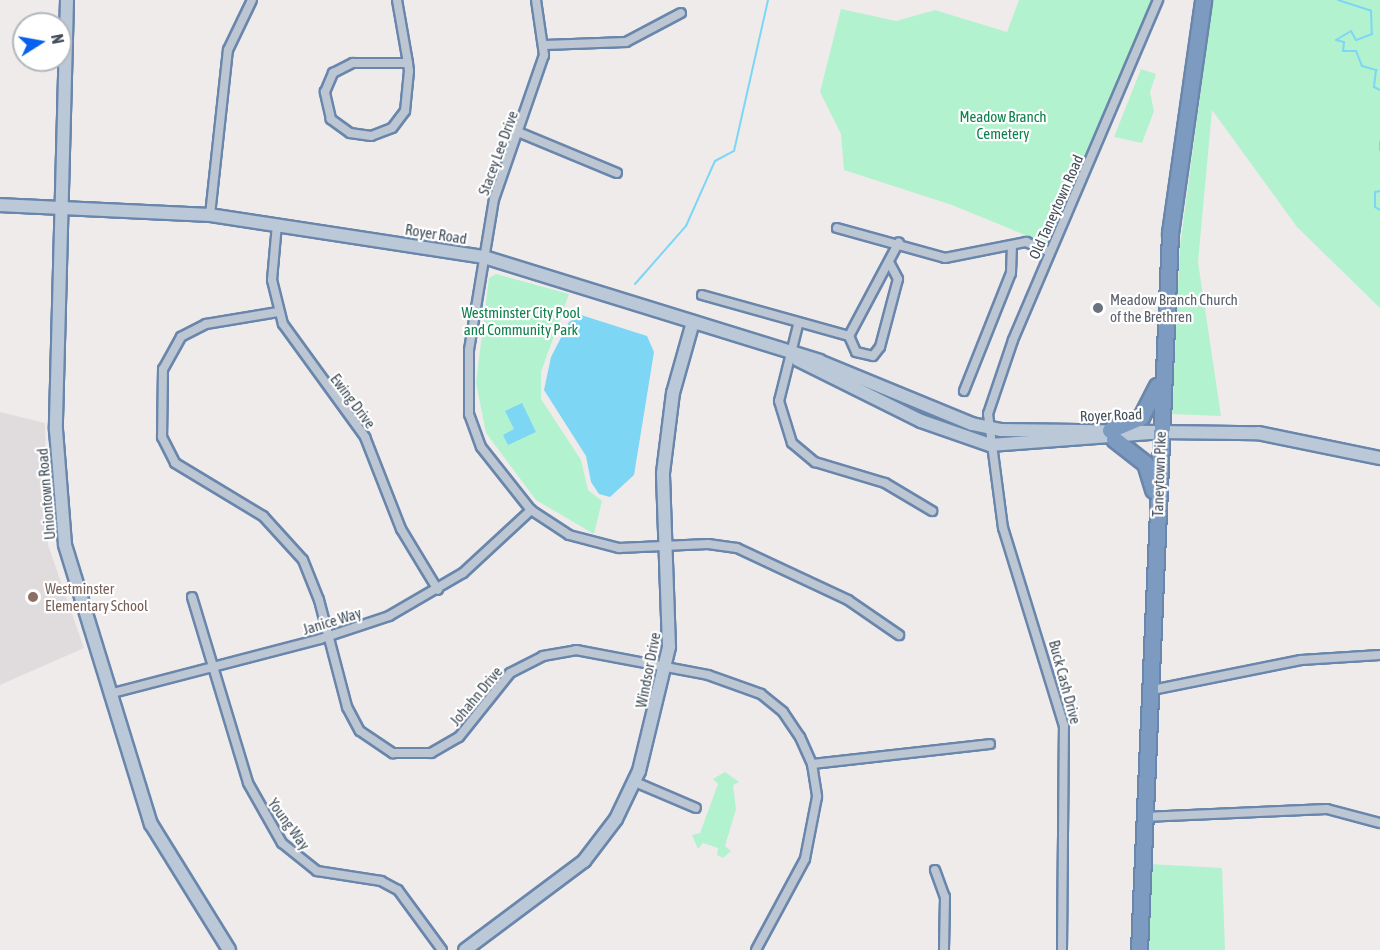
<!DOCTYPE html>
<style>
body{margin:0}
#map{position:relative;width:1380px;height:950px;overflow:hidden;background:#efebeb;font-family:"Asap Condensed",sans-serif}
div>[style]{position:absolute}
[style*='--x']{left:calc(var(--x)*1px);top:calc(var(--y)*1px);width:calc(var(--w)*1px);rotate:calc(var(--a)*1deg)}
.education>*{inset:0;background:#e0dcdd}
.green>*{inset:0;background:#b3f2ce}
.water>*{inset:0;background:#7cd6f4}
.stream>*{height:2px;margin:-1px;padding:0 1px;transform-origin:1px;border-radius:1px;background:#7cd6f4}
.roads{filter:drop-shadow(2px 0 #6986ac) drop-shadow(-2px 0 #6986ac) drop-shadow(0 2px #6986ac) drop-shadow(0 -2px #6986ac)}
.street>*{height:8px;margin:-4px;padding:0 4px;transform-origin:4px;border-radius:4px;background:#bdc7d3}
.secondary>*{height:12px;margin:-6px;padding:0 6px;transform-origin:6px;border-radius:6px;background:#bbc8d7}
.highway>*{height:15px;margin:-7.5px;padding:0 7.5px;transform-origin:7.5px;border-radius:7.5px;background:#7d9bc0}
.dots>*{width:16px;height:16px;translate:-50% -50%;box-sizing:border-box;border:3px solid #fff;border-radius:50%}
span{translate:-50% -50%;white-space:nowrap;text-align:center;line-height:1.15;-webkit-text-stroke:4.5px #fff;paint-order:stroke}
.park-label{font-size:15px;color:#0d814c}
.street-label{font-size:15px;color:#424e5a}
.worship-label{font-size:15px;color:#5b616d}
.left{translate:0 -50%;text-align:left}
.education-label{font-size:15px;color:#785e54}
.north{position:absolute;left:12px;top:12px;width:60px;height:60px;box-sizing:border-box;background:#fff;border:2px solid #b3b8bd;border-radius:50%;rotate:79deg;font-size:16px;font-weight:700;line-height:24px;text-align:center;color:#424e5a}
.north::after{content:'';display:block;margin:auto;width:21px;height:27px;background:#0761ec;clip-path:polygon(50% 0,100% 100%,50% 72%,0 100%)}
</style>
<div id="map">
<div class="education">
<div style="clip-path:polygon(0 412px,45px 423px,48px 545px,84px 648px,0 685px)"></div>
</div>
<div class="green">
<div style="clip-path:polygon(1019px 0,1158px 0,1052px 246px,952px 205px,844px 170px,841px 134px,820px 92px,841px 9px,896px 21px,935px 10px,1007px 32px)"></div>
<div style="clip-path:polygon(1213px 0,1380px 0,1380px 308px,1297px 227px,1212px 110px,1198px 262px,1221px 416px,1172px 414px,1180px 246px)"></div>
<div style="clip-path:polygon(1141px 69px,1156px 74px,1150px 92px,1154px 111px,1142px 143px,1114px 137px)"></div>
<div style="clip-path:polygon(496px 274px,569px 294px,541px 372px,541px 399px,581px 460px,588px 490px,602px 501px,594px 534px,536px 500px,486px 433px,476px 383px,489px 278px)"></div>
<div style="clip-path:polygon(725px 772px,739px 782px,733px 785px,736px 809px,725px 846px,731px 851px,723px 858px,717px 855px,718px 848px,703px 843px,698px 849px,692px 835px,700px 833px,718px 784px,713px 779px)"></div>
<div style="clip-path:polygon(1149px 864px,1222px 868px,1225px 950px,1147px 950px)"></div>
</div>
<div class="water">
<div style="clip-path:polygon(581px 315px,647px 336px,654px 352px,634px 475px,610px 497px,599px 494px,591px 482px,586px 456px,544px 390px,551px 357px,569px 322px)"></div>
<div style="clip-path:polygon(522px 403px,536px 432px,508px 445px,503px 435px,514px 429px,505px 411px)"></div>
</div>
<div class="stream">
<div style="--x:1338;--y:0;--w:35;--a:18"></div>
<div style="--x:1371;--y:11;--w:23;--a:88"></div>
<div style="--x:1372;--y:34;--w:17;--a:159"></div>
<div style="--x:1356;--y:40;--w:10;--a:-119"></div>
<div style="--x:1351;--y:31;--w:17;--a:149"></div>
<div style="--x:1336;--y:40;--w:8;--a:14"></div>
<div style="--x:1344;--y:42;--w:9;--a:96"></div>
<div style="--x:1343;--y:51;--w:13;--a:0"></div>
<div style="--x:1356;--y:51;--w:16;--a:68"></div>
<div style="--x:1362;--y:66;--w:15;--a:16"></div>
<div style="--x:1376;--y:70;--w:17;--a:97"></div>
<div style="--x:1374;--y:87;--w:7;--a:27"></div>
<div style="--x:1380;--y:142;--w:8;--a:90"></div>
<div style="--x:1380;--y:191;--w:5;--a:169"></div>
<div style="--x:1375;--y:192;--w:15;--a:90"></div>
<div style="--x:1375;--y:207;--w:6;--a:31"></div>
<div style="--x:635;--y:284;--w:77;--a:-48.7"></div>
<div style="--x:686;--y:226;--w:71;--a:-66"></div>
<div style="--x:715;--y:161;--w:21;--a:-28"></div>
<div style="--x:734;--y:151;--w:155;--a:-77.3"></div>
</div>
<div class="roads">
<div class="street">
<div style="--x:397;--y:0;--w:64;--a:80.1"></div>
<div style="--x:408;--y:63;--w:8;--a:83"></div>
<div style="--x:409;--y:71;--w:40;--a:95.7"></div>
<div style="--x:405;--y:111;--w:21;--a:127"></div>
<div style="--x:392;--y:128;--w:22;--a:159"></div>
<div style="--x:371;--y:136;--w:21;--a:-172"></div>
<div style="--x:350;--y:133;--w:24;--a:-144"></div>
<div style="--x:331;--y:119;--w:28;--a:-103"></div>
<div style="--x:325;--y:92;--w:21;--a:-67"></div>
<div style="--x:333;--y:73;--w:22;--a:-27"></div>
<div style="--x:353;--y:63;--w:55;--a:0"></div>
<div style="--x:536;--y:0;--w:56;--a:81.7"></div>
<div style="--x:544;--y:55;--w:152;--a:109.1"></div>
<div style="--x:494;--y:199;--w:153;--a:99.4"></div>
<div style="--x:469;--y:350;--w:64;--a:90"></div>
<div style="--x:469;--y:414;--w:35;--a:70"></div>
<div style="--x:481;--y:447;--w:80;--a:51.6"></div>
<div style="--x:531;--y:510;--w:45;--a:33.3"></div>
<div style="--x:569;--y:535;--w:52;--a:14.6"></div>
<div style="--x:619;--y:548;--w:89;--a:-2.6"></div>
<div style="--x:708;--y:544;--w:29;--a:8"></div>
<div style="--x:737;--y:548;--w:123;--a:25.1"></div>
<div style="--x:848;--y:600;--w:62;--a:34.5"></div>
<div style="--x:545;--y:45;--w:81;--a:-2.1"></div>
<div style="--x:626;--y:42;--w:62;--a:-27.8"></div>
<div style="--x:518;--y:132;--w:107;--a:22.5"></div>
<div style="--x:210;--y:215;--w:166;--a:-83.8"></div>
<div style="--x:228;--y:50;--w:55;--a:-64.4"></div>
<div style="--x:277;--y:224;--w:56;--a:95.1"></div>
<div style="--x:272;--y:280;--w:45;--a:76"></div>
<div style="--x:283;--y:324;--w:140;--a:54"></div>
<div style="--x:365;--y:437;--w:99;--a:68.6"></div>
<div style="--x:401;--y:529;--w:71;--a:58.8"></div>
<div style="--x:837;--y:228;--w:112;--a:15.5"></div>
<div style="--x:945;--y:258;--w:83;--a:-11.2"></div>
<div style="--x:1026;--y:242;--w:26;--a:23"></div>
<div style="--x:702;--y:295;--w:153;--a:15.6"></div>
<div style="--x:849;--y:336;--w:106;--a:-62"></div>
<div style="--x:278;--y:312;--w:73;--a:170.5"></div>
<div style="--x:206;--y:324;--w:28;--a:153"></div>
<div style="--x:181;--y:337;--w:37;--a:119"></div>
<div style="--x:163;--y:369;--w:68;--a:90.8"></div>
<div style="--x:162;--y:437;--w:29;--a:63"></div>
<div style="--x:175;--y:463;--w:103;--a:31.1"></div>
<div style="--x:263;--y:516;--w:59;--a:47.7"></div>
<div style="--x:303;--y:560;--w:43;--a:68.2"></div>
<div style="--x:319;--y:600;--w:111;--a:75.3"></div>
<div style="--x:347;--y:707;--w:27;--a:62"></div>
<div style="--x:360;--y:731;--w:40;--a:34"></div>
<div style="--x:393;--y:753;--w:38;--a:0"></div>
<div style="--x:431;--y:753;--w:32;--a:-30"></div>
<div style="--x:459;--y:737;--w:82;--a:-51.4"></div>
<div style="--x:510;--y:673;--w:37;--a:-27"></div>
<div style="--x:543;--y:656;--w:34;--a:-10"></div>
<div style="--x:576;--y:650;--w:134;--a:10.7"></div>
<div style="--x:708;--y:675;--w:56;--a:19.7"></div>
<div style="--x:761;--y:694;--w:28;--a:39"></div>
<div style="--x:783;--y:712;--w:30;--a:56"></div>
<div style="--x:800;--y:737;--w:30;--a:66"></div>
<div style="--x:812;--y:764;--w:33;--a:81"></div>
<div style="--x:817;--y:797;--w:63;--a:101"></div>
<div style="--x:805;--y:859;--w:103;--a:118.3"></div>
<div style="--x:798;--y:325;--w:78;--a:104"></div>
<div style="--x:779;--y:401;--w:44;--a:72.8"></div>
<div style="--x:792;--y:443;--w:30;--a:40"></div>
<div style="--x:815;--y:462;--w:73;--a:16.7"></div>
<div style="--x:885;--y:483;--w:55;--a:30.8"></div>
<div style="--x:849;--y:336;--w:17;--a:66"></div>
<div style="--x:856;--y:352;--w:17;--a:13"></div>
<div style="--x:873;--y:356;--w:11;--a:-52"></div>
<div style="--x:880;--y:347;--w:70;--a:-75.2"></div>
<div style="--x:898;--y:279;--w:17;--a:-118"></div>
<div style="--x:964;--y:391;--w:127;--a:-68.3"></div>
<div style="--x:1011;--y:273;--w:26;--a:-88"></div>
<div style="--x:192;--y:597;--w:194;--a:73.2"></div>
<div style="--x:248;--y:783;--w:69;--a:60.5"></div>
<div style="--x:282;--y:843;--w:45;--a:38.7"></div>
<div style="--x:317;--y:871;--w:65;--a:8.9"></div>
<div style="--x:381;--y:881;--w:19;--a:28"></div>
<div style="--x:398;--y:890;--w:74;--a:53.7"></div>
<div style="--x:1152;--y:690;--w:152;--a:-11.4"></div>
<div style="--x:1301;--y:660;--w:79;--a:-3.6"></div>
<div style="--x:109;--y:694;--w:218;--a:-14.6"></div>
<div style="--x:320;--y:639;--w:73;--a:-18.4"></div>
<div style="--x:389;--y:616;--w:86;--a:-30.2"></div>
<div style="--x:463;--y:573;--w:93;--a:-42.8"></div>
<div style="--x:812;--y:764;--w:179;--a:-6.4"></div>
<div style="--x:635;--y:782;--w:66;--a:23.1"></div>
<div style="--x:1144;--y:817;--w:183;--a:-2.5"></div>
<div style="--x:1327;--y:809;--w:55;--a:14.8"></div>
<div style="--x:935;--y:870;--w:29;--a:70"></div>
<div style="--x:945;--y:897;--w:53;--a:91.1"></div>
<div style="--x:1062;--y:950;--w:224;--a:-89.5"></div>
<div style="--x:1064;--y:726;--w:207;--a:-107.1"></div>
<div style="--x:1003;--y:528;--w:115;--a:-97.5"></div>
<div style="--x:988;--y:414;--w:78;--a:-71.3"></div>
<div style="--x:1013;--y:340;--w:370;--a:-66.9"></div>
</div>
<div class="secondary">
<div style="--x:67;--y:0;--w:430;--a:91.5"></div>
<div style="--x:56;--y:430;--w:115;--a:85.5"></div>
<div style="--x:65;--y:545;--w:292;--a:72.9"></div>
<div style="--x:151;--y:824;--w:148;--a:58.2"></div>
<div style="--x:0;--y:205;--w:210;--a:2.7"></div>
<div style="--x:210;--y:215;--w:277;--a:8.7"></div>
<div style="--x:484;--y:257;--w:351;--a:17.2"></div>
<div style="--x:819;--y:361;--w:165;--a:22.4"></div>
<div style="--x:972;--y:424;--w:30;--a:12"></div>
<div style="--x:1001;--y:430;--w:257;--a:0.7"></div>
<div style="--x:1258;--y:433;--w:125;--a:11.6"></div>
<div style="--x:798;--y:360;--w:137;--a:26.4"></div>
<div style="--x:921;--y:421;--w:73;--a:19.2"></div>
<div style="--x:990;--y:445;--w:171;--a:-4.3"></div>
<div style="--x:465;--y:950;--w:149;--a:-36.8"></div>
<div style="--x:584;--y:861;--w:53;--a:-52.7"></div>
<div style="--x:616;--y:819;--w:53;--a:-64.4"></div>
<div style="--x:639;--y:771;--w:128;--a:-76.4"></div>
<div style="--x:669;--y:647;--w:174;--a:-92"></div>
<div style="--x:663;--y:473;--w:81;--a:-82.9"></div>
<div style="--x:673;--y:393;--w:74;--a:-74.3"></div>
</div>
<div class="highway">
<div style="--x:1110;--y:430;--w:34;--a:-23"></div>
<div style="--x:1141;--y:417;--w:35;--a:-63"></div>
<div style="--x:1114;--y:439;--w:39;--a:38"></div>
<div style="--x:1145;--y:463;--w:28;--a:73"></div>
<div style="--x:1139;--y:950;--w:718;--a:-87.52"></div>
<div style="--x:1170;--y:233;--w:235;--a:-81.9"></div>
</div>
</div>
<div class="dots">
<div style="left:1098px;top:308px;background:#6b7280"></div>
<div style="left:33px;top:597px;background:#8d6e63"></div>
</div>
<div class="park-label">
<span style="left:1003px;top:125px">Meadow Branch<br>Cemetery</span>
<span style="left:521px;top:321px">Westminster City Pool<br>and Community Park</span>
</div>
<div class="street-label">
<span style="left:498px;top:153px;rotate:-70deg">Stacey Lee Drive</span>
<span style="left:1056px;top:207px;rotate:-66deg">Old Taneytown Road</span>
<span style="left:436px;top:234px;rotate:9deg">Royer Road</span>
<span style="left:353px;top:401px;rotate:53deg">Ewing Drive</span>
<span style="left:1111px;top:415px;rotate:-2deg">Royer Road</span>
<span style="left:1159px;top:474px;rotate:-88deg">Taneytown Pike</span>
<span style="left:46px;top:494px;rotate:-95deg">Uniontown Road</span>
<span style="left:332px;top:621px;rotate:-17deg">Janice Way</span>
<span style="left:648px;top:670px;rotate:-79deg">Windsor Drive</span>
<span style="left:1065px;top:682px;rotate:75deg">Buck Cash Drive</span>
<span style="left:476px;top:696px;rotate:-50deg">Johahn Drive</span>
<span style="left:289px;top:824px;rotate:54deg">Young Way</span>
</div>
<div class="worship-label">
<span class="left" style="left:1110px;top:308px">Meadow Branch Church<br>of the Brethren</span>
</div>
<div class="education-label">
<span class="left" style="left:45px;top:597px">Westminster<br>Elementary School</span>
</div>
<div class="north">N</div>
</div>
